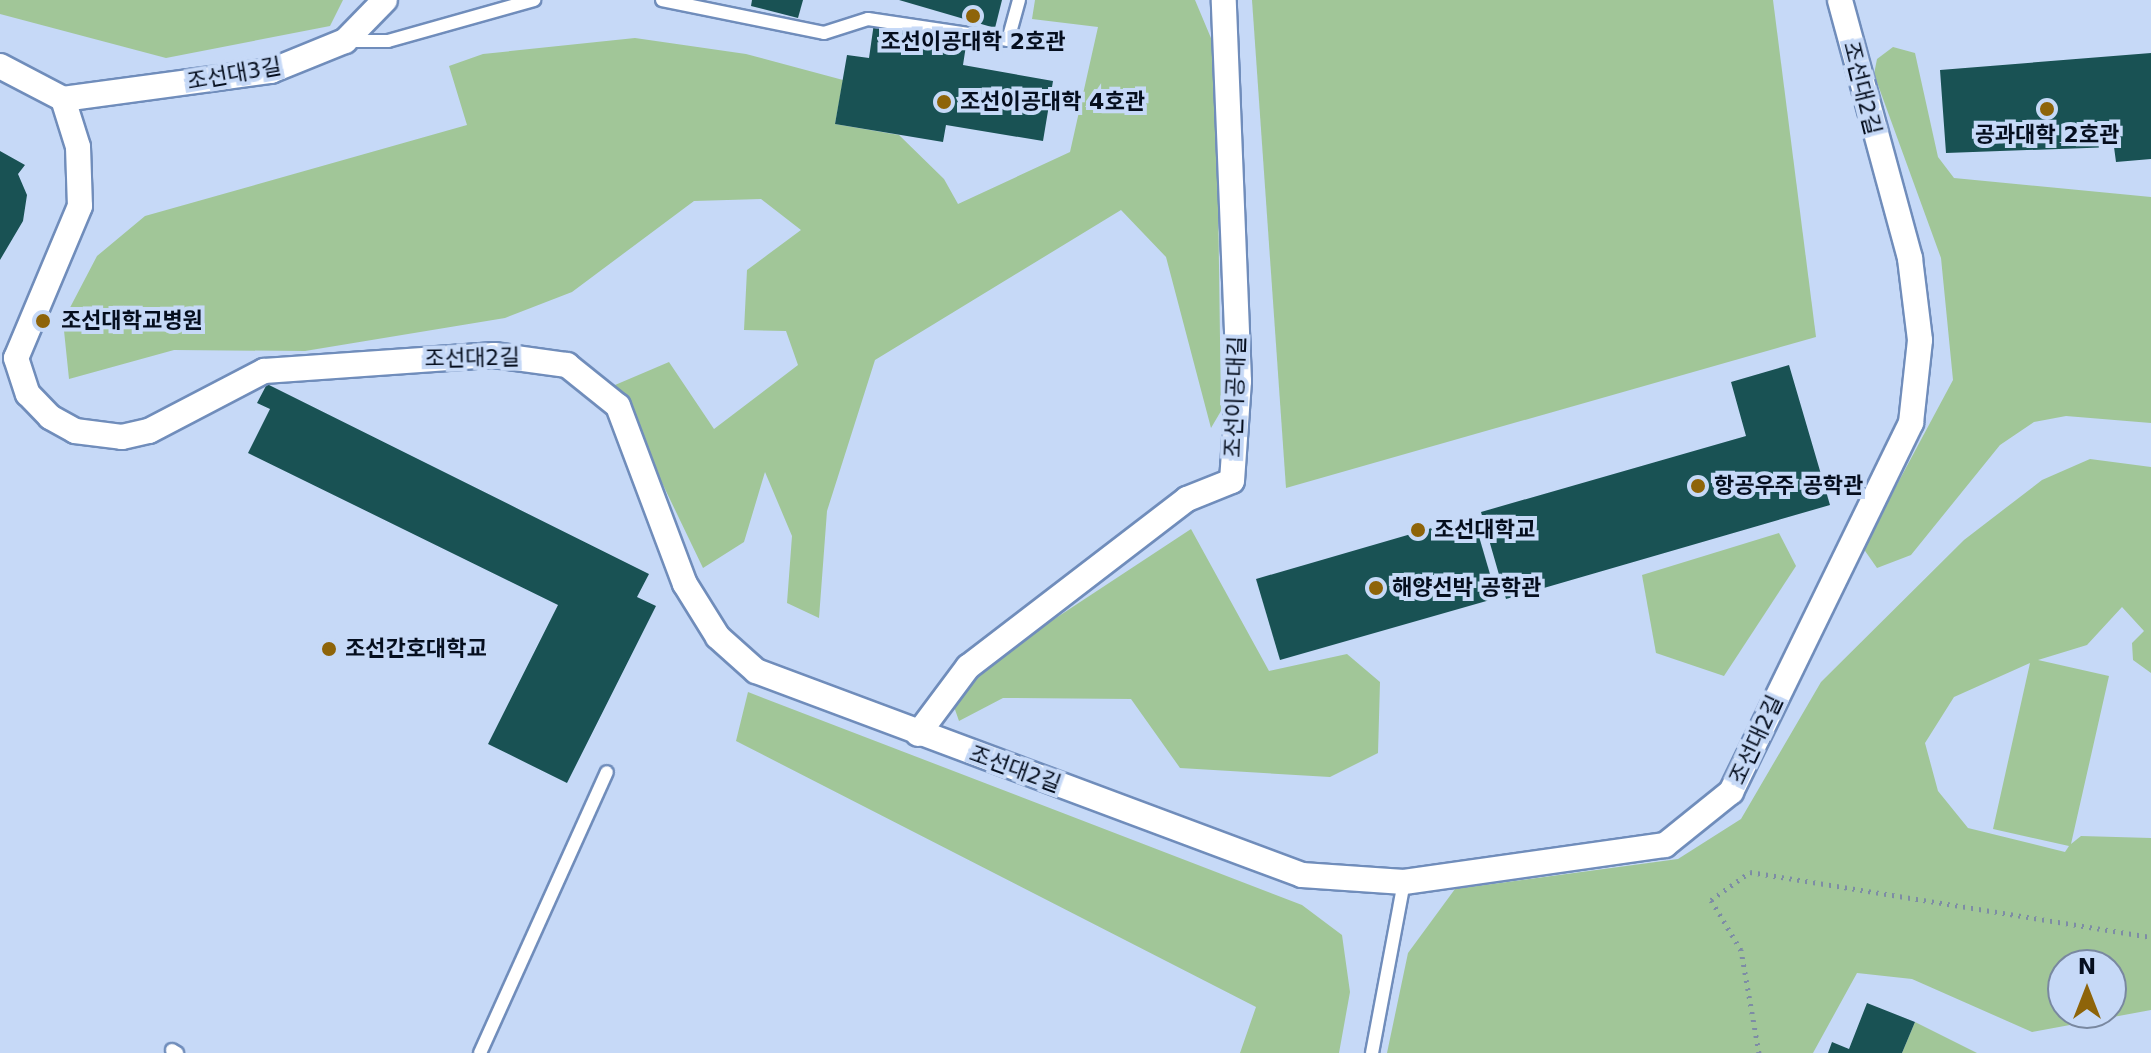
<!DOCTYPE html>
<meta charset="utf-8">
<style>
body{margin:0}
#map{position:relative;width:2151px;height:1053px;overflow:hidden;background:#c6d9f7;font-family:"DejaVu Sans","Noto Sans KR",sans-serif}
div>[style]{position:absolute}
[style*='--x']{left:calc(var(--x)*1px);top:calc(var(--y)*1px);width:calc(var(--w)*1px);rotate:calc(var(--a)*1deg)}
.green>*{inset:0;background:#a1c698}
.building>*{inset:0;background:#195254}
.path>*{height:5px;margin-top:-2.5px;transform-origin:0;background:repeating-linear-gradient(90deg,#7d8ca5 0 2px,transparent 0 8px)}
.roads{filter:drop-shadow(2px 0 #708dbb) drop-shadow(-2px 0 #708dbb) drop-shadow(0 2px #708dbb) drop-shadow(0 -2px #708dbb)}
.lane>*{height:12px;margin:-6px;padding:0 6px;transform-origin:6px;border-radius:6px;background:#fff}
.street>*{height:24px;margin:-12px;padding:0 12px;transform-origin:12px;border-radius:12px;background:#fff}
.dots>*{width:22px;height:22px;translate:-50% -50%;box-sizing:border-box;border:4px solid #c6d9f7;border-radius:50%}
span{translate:-50% -50%;white-space:nowrap;text-align:center;line-height:1.15;-webkit-text-stroke:8px #c6d9f7;paint-order:stroke}
.poi-label{font-size:22px;color:#050e1e;font-weight:700}
.left{translate:0 -50%;text-align:left}
.street-label{font-size:22px;color:#050e1e}
.north{position:absolute;left:2047px;top:949px;width:80px;height:80px;box-sizing:border-box;background:#c6d9f7;border:2px solid #7988a0;border-radius:50%;rotate:0deg;font-size:22px;font-weight:700;line-height:32px;text-align:center;color:#050e1e}
.north::after{content:'';display:block;margin:auto;width:28px;height:36px;background:#8e6409;clip-path:polygon(50% 0,100% 100%,50% 72%,0 100%)}
</style>
<div id="map">
<div class="green">
<div style="clip-path:polygon(0 0,343px 0,330px 26px,166px 58px,0 14px)"></div>
<div style="clip-path:polygon(1035px 0,1195px 0,1216px 50px,1221px 411px,1211px 428px,1166px 257px,1121px 210px,875px 360px,827px 511px,819px 618px,787px 603px,792px 536px,765px 472px,744px 542px,703px 568px,615px 385px,669px 362px,714px 429px,798px 365px,786px 331px,744px 330px,747px 270px,801px 230px,761px 199px,694px 201px,572px 292px,505px 318px,305px 351px,174px 350px,69px 379px,63px 321px,97px 256px,145px 216px,467px 125px,449px 66px,483px 54px,635px 38px,746px 54px,843px 80px,835px 124px,899px 135px,944px 179px,958px 204px,1070px 152px,1098px 27px,1032px 19px)"></div>
<div style="clip-path:polygon(1252px 0,1773px 0,1816px 337px,1286px 488px)"></div>
<div style="clip-path:polygon(1893px 47px,1915px 53px,1938px 157px,1954px 178px,2151px 197px,2151px 423px,2066px 416px,2034px 422px,2000px 445px,1911px 555px,1877px 568px,1863px 548px,1953px 380px,1941px 258px,1874px 74px,1877px 59px)"></div>
<div style="clip-path:polygon(evenodd,2090px 459px,2151px 467px,2151px 673px,2133px 660px,2132px 643px,2144px 631px,2122px 607px,2087px 645px,2038px 660px,2109px 676px,2071px 844px,2081px 836px,2151px 838px,2151px 1010px,2032px 1032px,1912px 979px,1857px 973px,1813px 1053px,1387px 1053px,1408px 953px,1455px 889px,1678px 859px,1741px 819px,1821px 682px,1964px 540px,2042px 480px,2090px 459px,2030px 663px,1993px 829px,2069px 846px,2065px 852px,1968px 828px,1938px 791px,1925px 743px,1954px 697px,2030px 663px,2090px 459px,2063px 965px,2111px 965px,2111px 1013px,2063px 1013px,2063px 965px)"></div>
<div style="clip-path:polygon(1191px 529px,1269px 671px,1347px 654px,1380px 682px,1378px 753px,1330px 777px,1180px 768px,1131px 699px,1003px 698px,959px 721px,952px 701px,1001px 654px)"></div>
<div style="clip-path:polygon(1779px 533px,1796px 566px,1724px 676px,1656px 653px,1642px 575px)"></div>
<div style="clip-path:polygon(748px 692px,1302px 905px,1342px 935px,1350px 992px,1339px 1053px,1240px 1053px,1256px 1007px,736px 741px)"></div>
<div style="clip-path:polygon(1915px 1022px,1977px 1053px,1902px 1053px)"></div>
</div>
<div class="building">
<div style="clip-path:polygon(752px 0,803px 0,798px 18px,751px 6px)"></div>
<div style="clip-path:polygon(899px 0,1002px 0,995px 28px)"></div>
<div style="clip-path:polygon(874px 23px,967px 39px,963px 65px,1053px 81px,1043px 141px,946px 125px,943px 142px,835px 124px,847px 55px,869px 58px)"></div>
<div style="clip-path:polygon(2151px 53px,2151px 159px,2116px 162px,2114px 147px,1946px 153px,1940px 70px)"></div>
<div style="clip-path:polygon(0 151px,25px 165px,18px 174px,27px 195px,23px 221px,0 260px)"></div>
<div style="clip-path:polygon(1789px 365px,1830px 505px,1506px 599px,1481px 512px,1746px 436px,1731px 382px)"></div>
<div style="clip-path:polygon(267px 384px,649px 574px,637px 597px,656px 606px,567px 783px,488px 744px,558px 605px,248px 453px,270px 409px,257px 403px)"></div>
<div style="clip-path:polygon(1473px 516px,1497px 598px,1280px 660px,1256px 579px)"></div>
<div style="clip-path:polygon(1867px 1003px,1915px 1022px,1902px 1053px,1828px 1053px,1832px 1042px,1849px 1049px)"></div>
</div>
<div class="path">
<div style="--x:1759;--y:1053;--w:105;--a:-99.9"></div>
<div style="--x:1741;--y:950;--w:58;--a:-121"></div>
<div style="--x:1711;--y:900;--w:48;--a:-35.7"></div>
<div style="--x:1750;--y:872;--w:406;--a:9.2"></div>
</div>
<div class="roads">
<div class="lane">
<div style="--x:662;--y:0;--w:165;--a:11.5"></div>
<div style="--x:824;--y:33;--w:46;--a:-17.7"></div>
<div style="--x:868;--y:19;--w:142;--a:8.5"></div>
<div style="--x:1008;--y:40;--w:41;--a:-74.6"></div>
<div style="--x:348;--y:41;--w:40;--a:0"></div>
<div style="--x:388;--y:41;--w:152;--a:-15.7"></div>
<div style="--x:172;--y:1050;--w:6;--a:31"></div>
<div style="--x:480;--y:1053;--w:308;--a:-65.7"></div>
<div style="--x:1372;--y:1053;--w:174;--a:-79.4"></div>
</div>
<div class="street">
<div style="--x:0;--y:66;--w:71;--a:27.6"></div>
<div style="--x:63;--y:99;--w:50;--a:72.6"></div>
<div style="--x:78;--y:147;--w:59;--a:88.1"></div>
<div style="--x:80;--y:206;--w:165;--a:112.8"></div>
<div style="--x:16;--y:358;--w:38;--a:72"></div>
<div style="--x:28;--y:394;--w:32;--a:46"></div>
<div style="--x:50;--y:417;--w:29;--a:29"></div>
<div style="--x:75;--y:431;--w:47;--a:7.3"></div>
<div style="--x:122;--y:437;--w:28;--a:-13"></div>
<div style="--x:149;--y:431;--w:130;--a:-27.6"></div>
<div style="--x:264;--y:371;--w:231;--a:-4"></div>
<div style="--x:494;--y:355;--w:74;--a:7.8"></div>
<div style="--x:567;--y:365;--w:65;--a:38.8"></div>
<div style="--x:618;--y:406;--w:190;--a:69.4"></div>
<div style="--x:685;--y:584;--w:62;--a:58.1"></div>
<div style="--x:718;--y:637;--w:51;--a:41.8"></div>
<div style="--x:756;--y:671;--w:583;--a:20.49"></div>
<div style="--x:1302;--y:875;--w:102;--a:3.9"></div>
<div style="--x:1404;--y:882;--w:264;--a:-8.1"></div>
<div style="--x:1665;--y:845;--w:85;--a:-38.8"></div>
<div style="--x:1731;--y:792;--w:411;--a:-64"></div>
<div style="--x:1911;--y:423;--w:83;--a:-83.8"></div>
<div style="--x:1920;--y:340;--w:83;--a:-97"></div>
<div style="--x:1910;--y:258;--w:267;--a:-105.2"></div>
<div style="--x:63;--y:99;--w:210;--a:-7.7"></div>
<div style="--x:271;--y:71;--w:80;--a:-22.1"></div>
<div style="--x:345;--y:41;--w:57;--a:-45.7"></div>
<div style="--x:918;--y:734;--w:84;--a:-53.3"></div>
<div style="--x:968;--y:667;--w:276;--a:-37.5"></div>
<div style="--x:1187;--y:499;--w:48;--a:-21.8"></div>
<div style="--x:1232;--y:481;--w:100;--a:-86"></div>
<div style="--x:1239;--y:381;--w:381;--a:-92.3"></div>
</div>
</div>
<div class="dots">
<div style="left:973px;top:16px;background:#8e6409"></div>
<div style="left:944px;top:102px;background:#8e6409"></div>
<div style="left:2047px;top:109px;background:#8e6409"></div>
<div style="left:43px;top:321px;background:#8e6409"></div>
<div style="left:1698px;top:486px;background:#8e6409"></div>
<div style="left:1418px;top:530px;background:#8e6409"></div>
<div style="left:1376px;top:588px;background:#8e6409"></div>
<div style="left:329px;top:649px;background:#8e6409"></div>
</div>
<div class="poi-label">
<span style="left:973px;top:42px">조선이공대학 2호관</span>
<span class="left" style="left:960px;top:102px">조선이공대학 4호관</span>
<span style="left:2047px;top:135px">공과대학 2호관</span>
<span class="left" style="left:61px;top:321px">조선대학교병원</span>
<span class="left" style="left:1714px;top:486px">항공우주 공학관</span>
<span class="left" style="left:1434px;top:530px">조선대학교</span>
<span class="left" style="left:1392px;top:588px">해양선박 공학관</span>
<span class="left" style="left:345px;top:649px">조선간호대학교</span>
</div>
<div class="street-label">
<span style="left:234px;top:74px;rotate:-10deg">조선대3길</span>
<span style="left:1862px;top:88px;rotate:76deg">조선대2길</span>
<span style="left:472px;top:358px;rotate:-1deg">조선대2길</span>
<span style="left:1235px;top:397px;rotate:-88deg">조선이공대길</span>
<span style="left:1756px;top:740px;rotate:-65deg">조선대2길</span>
<span style="left:1015px;top:769px;rotate:20deg">조선대2길</span>
</div>
<div class="north">N</div>
</div>
